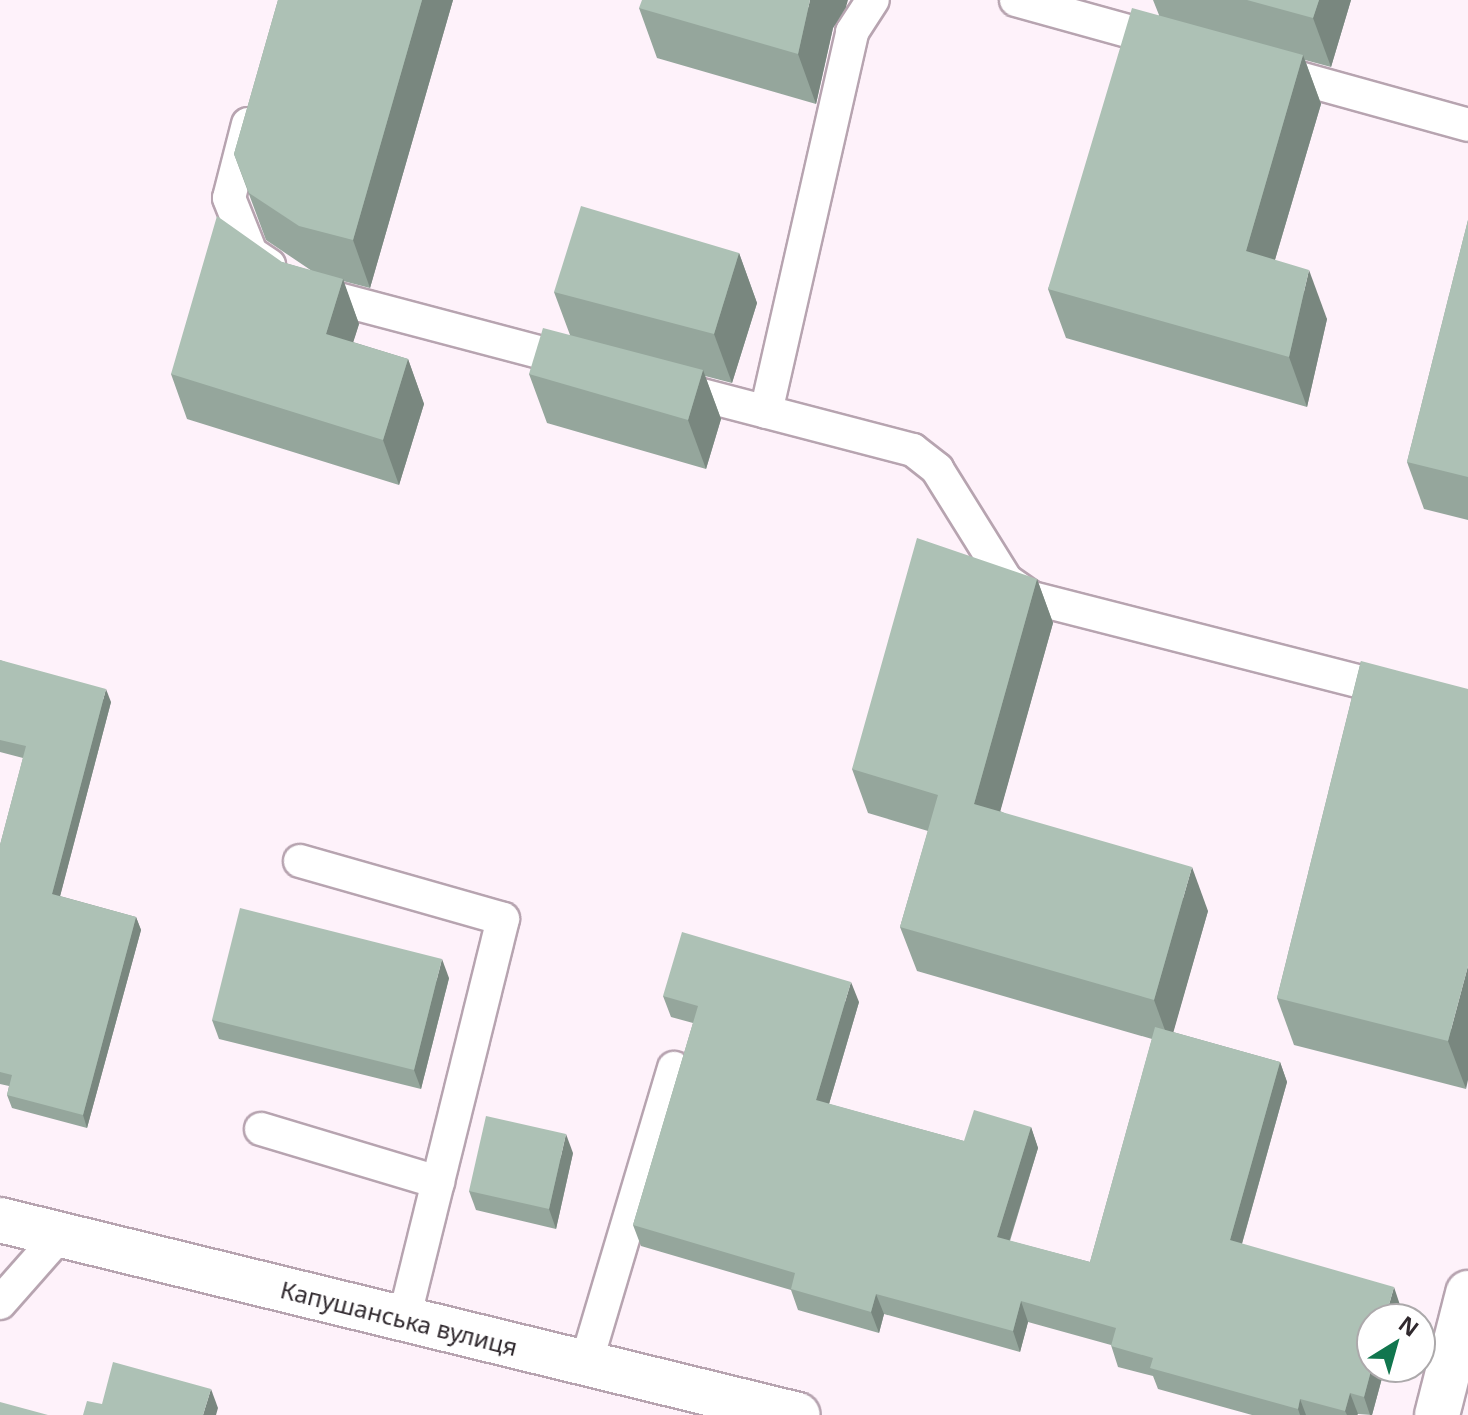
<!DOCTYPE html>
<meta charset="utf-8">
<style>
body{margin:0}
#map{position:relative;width:1468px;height:1415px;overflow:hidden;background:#fef2fa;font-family:"Noto Sans",sans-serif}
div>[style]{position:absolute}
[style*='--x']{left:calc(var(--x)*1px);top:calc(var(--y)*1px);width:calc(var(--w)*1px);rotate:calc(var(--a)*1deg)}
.roads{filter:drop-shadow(2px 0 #b7a4b0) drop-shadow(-2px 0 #b7a4b0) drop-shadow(0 2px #b7a4b0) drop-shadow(0 -2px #b7a4b0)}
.service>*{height:32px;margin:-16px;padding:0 16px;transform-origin:16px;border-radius:16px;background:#fff}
.minor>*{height:44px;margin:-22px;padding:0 22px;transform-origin:22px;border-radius:22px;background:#fff}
.tertiary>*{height:44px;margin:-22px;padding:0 22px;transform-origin:22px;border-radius:22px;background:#fff}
.wall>*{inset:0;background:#95a69c}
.shaded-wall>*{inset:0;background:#79877f}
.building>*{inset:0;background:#adc1b5}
span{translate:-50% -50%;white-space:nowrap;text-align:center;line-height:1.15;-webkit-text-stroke:6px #fff;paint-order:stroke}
.street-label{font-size:24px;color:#30292e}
.north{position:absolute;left:1356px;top:1303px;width:80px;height:80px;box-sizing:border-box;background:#fff;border:2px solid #aca9ab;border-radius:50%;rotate:37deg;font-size:22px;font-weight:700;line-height:32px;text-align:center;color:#30292e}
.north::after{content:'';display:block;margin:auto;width:28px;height:36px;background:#11764e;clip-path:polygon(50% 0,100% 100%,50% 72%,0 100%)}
</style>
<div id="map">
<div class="roads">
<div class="service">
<div style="--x:1016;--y:0;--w:157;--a:15.5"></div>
<div style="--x:1270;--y:70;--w:205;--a:15.5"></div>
<div style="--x:248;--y:124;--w:76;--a:104.4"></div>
<div style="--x:229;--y:198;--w:59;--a:68.2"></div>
<div style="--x:251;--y:253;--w:22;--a:34"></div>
<div style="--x:308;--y:291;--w:277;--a:14.8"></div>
<div style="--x:671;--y:387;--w:250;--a:14.6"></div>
<div style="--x:913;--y:450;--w:31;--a:38"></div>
<div style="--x:937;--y:469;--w:131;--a:58.1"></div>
<div style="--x:1006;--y:580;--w:32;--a:35"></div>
<div style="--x:1032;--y:598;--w:450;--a:14.3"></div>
<div style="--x:766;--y:412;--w:390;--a:-77.2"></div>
<div style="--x:852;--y:32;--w:38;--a:-57"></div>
<div style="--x:300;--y:861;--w:211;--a:15.9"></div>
<div style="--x:503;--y:919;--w:413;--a:103.9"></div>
<div style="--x:261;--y:1129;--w:185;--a:16.7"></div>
<div style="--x:0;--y:1303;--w:91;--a:-48.6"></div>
<div style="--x:586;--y:1363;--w:308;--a:-73.4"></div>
</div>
<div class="minor">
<div style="--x:1437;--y:1415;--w:126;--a:-75.7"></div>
</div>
<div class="tertiary">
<div style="--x:0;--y:1220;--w:821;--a:13.73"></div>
</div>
</div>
<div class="wall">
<div style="clip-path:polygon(278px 0,453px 0,370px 288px,343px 281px,359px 324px,353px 342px,408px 359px,424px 404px,399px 485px,187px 419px,171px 374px,282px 262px,312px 271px,266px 240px,234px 154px)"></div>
<div style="clip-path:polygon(1153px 0,1351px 0,1331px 67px,1305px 60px,1321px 104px,1275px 260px,1327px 319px,1307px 407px,1066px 338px,1048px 289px,1159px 15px)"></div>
<div style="clip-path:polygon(846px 7px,833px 28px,816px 104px,657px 58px,639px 8px)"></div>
<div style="clip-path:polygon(1468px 220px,1468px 520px,1424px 509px,1407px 462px)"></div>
<div style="clip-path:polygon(739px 253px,757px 303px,732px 383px,705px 376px,721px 419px,706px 469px,547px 423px,529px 374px,570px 335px,554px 292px)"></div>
<div style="clip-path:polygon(1037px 579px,1053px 623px,1000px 811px,1208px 911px,1173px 1032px,1280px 1062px,1287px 1082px,1242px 1244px,1401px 1308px,1398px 1319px,1372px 1319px,1372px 1367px,1385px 1367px,1372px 1415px,1358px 1414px,1357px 1415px,1252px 1415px,1158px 1389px,1153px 1376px,1118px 1367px,1111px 1345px,1028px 1322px,1020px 1352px,884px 1314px,879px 1333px,798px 1310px,791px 1290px,641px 1246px,633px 1225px,693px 1023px,671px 1017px,663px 996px,859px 1002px,829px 1104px,964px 1141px,1031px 1127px,1038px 1148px,1010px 1241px,1090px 1262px,1152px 1039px,917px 971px,900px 927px,928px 831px,868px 813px,852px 769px)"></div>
<div style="clip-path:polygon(0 660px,111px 702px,60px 896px,136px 917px,141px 930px,87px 1128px,12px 1108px,7px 1095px,9px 1086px,0 1084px,0 845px,23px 758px,0 752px)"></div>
<div style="clip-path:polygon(1361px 661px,1466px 1089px,1294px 1045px,1277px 998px)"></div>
<div style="clip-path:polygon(449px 978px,421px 1089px,219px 1039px,212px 1020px)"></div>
<div style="clip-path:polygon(573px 1153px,556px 1229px,476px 1210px,469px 1191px)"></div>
</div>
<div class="shaded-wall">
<div style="clip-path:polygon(422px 0,453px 0,370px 288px,353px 240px)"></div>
<div style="clip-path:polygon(810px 0,848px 0,846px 7px,833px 28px,816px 104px,798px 54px)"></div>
<div style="clip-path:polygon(1319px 0,1351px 0,1331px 67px,1313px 18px)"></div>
<div style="clip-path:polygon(1303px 55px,1321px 104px,1263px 300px,1246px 251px)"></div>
<div style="clip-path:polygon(739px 253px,757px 303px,732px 383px,714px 334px)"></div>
<div style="clip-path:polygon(1309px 270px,1327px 319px,1307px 407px,1289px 357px)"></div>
<div style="clip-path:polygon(343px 279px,359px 324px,342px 378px,326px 334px)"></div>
<div style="clip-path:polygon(408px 359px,424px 404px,399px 485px,383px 440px)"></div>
<div style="clip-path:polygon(703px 370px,721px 419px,706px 469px,688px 420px)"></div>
<div style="clip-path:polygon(1037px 579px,1053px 623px,990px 848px,974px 804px)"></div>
<div style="clip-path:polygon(106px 689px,111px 702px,57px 908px,52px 894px)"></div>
<div style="clip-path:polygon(1192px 867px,1208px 911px,1170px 1044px,1154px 1000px)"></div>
<div style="clip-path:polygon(136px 917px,141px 930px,87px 1128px,83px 1115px)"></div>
<div style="clip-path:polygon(442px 959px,449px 978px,421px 1089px,414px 1070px)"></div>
<div style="clip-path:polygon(1468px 966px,1468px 1080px,1466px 1089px,1448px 1041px)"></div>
<div style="clip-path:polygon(851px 982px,859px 1002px,824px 1121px,816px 1100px)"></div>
<div style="clip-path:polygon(1280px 1062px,1287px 1082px,1237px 1261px,1230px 1240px)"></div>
<div style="clip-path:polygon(1031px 1127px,1038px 1148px,1004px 1258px,997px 1237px)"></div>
<div style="clip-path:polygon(566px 1134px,573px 1153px,556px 1229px,549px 1209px)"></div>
<div style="clip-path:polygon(1394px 1287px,1401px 1308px,1398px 1319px,1385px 1319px)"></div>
<div style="clip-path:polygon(876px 1294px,884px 1314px,879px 1333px,871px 1312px)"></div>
<div style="clip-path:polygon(1021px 1301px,1028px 1322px,1020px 1352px,1013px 1331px)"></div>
<div style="clip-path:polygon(1372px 1367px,1385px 1367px,1372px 1415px,1370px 1415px,1364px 1397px)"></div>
<div style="clip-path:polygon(211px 1389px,218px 1408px,216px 1415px,203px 1415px)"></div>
<div style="clip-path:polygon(1350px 1393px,1358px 1414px,1357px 1415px,1347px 1415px,1345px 1411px)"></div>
<div style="clip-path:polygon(1300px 1399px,1306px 1415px,1300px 1415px,1298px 1409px)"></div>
</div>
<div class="building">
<div style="clip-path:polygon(278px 0,422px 0,353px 240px,299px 226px,249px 193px,234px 154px)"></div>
<div style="clip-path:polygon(642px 0,810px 0,798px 54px,639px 8px)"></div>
<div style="clip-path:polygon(1247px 0,1319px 0,1313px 18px)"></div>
<div style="clip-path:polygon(1132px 8px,1303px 55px,1246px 251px,1309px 270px,1289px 357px,1048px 289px)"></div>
<div style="clip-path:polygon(581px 206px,739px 253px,714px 334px,554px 292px)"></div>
<div style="clip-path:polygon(217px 216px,282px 262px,343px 279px,326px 334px,408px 359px,383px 440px,171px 374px)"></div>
<div style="clip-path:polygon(1468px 220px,1468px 477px,1407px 462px)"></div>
<div style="clip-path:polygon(543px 328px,703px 370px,688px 420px,529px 374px)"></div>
<div style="clip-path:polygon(917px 538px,1037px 579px,974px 804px,1192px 867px,1154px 1000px,900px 927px,938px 795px,852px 769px)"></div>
<div style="clip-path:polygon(0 660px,106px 689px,52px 894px,136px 917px,83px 1115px,7px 1095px,12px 1075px,0 1072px,0 845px,26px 746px,0 740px)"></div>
<div style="clip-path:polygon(1361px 661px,1468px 689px,1468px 966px,1448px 1041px,1277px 998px)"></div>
<div style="clip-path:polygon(240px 908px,442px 959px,414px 1070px,212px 1020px)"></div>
<div style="clip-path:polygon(682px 932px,851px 982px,816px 1100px,964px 1141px,974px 1110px,1031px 1127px,997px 1237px,1090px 1262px,1155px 1027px,1280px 1062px,1230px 1240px,1394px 1287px,1385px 1319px,1372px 1319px,1372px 1367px,1364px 1397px,1350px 1393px,1345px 1411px,1300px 1399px,1298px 1409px,1150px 1368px,1153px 1358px,1111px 1346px,1116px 1328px,1021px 1301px,1013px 1331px,876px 1294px,871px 1312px,791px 1289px,795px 1273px,633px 1225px,698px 1006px,663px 996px)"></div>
<div style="clip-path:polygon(486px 1116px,566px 1134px,549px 1209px,469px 1191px)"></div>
<div style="clip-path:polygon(113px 1362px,211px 1389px,203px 1415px,83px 1415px,87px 1401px,102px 1404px)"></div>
<div style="clip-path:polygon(0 1402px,48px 1415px,0 1415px)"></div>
</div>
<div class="street-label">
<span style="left:399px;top:1318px;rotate:14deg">Капушанська вулиця</span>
</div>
<div class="north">N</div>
</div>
